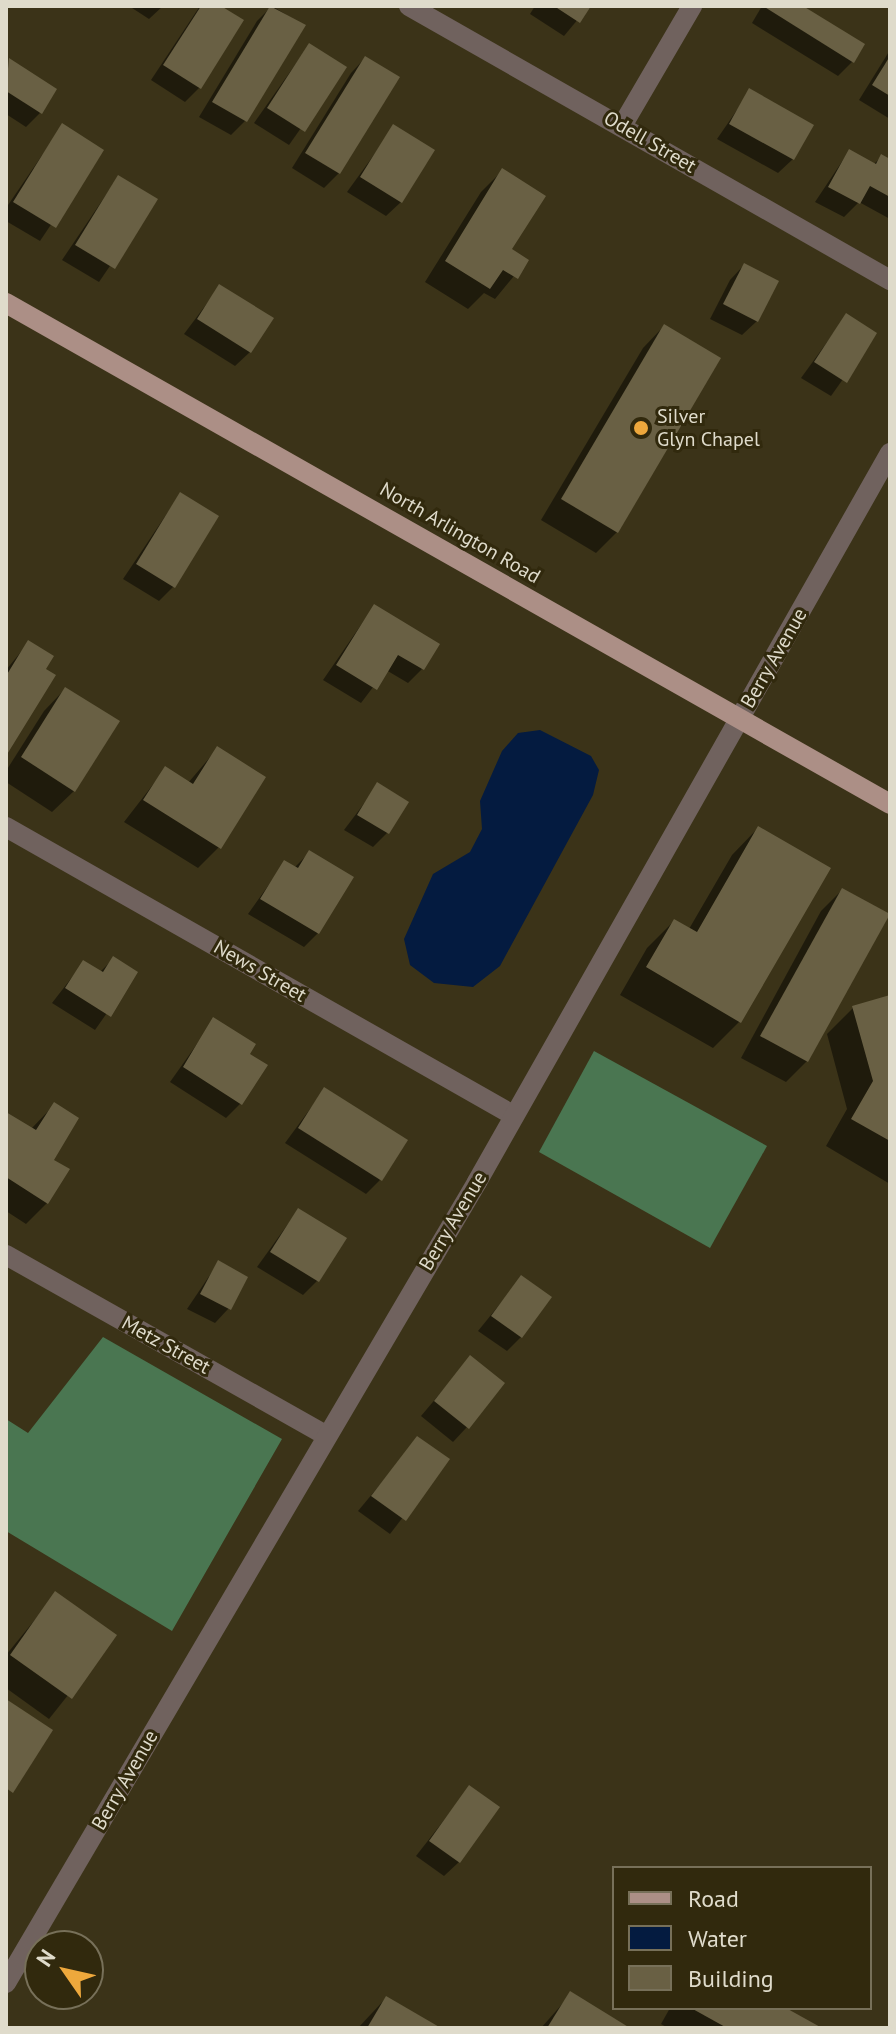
<!DOCTYPE html>
<style>
body{margin:0}
#map{position:relative;width:896px;height:2034px;overflow:hidden;background:#3b3318;font-family:"PT Sans",sans-serif}
div>[style]{position:absolute}
[style*='--x']{left:calc(var(--x)*1px);top:calc(var(--y)*1px);width:calc(var(--w)*1px);rotate:calc(var(--a)*1deg)}
.forest>*{inset:0;background:#4a7651}
.water>*{inset:0;background:#041b40}
.shadow>*{inset:0;background:#0007}
.building>*{inset:0;background:#696044}
.minor>*{height:20px;margin:-10px;padding:0 10px;transform-origin:10px;border-radius:10px;background:#70625e}
.major>*{height:20px;margin:-10px;padding:0 10px;transform-origin:10px;border-radius:10px;background:#ac8f86}
.dots>*{width:22px;height:22px;translate:-50% -50%;box-sizing:border-box;border:4px solid #31290d;border-radius:50%}
span{translate:-50% -50%;white-space:nowrap;text-align:center;line-height:1.15;-webkit-text-stroke:6px #31290d;paint-order:stroke}
.street-label{font-size:20px;color:#dfdbcb}
.poi-label{font-size:20px;color:#dfdbcb}
.left{translate:0 -50%;text-align:left}
.frame{position:absolute;inset:0;border:8px solid #dfdbcb;pointer-events:none}
.legend{position:absolute;left:612px;top:1866px;width:260px;height:144px;box-sizing:border-box;background:#31290d;border:2px solid #777059;margin:0;padding:10px 14px;list-style:none;font-size:24px;color:#dfdbcb}
.legend li{display:flex;align-items:center;gap:16px;height:40px}
.legend b{width:40px;border:2px solid #777059}
.north{position:absolute;left:24px;top:1930px;width:80px;height:80px;box-sizing:border-box;background:#31290d;border:2px solid #777059;border-radius:50%;rotate:304deg;font-size:22px;font-weight:700;line-height:32px;text-align:center;color:#dfdbcb}
.north::after{content:'';display:block;margin:auto;width:28px;height:36px;background:#eea83c;clip-path:polygon(50% 0,100% 100%,50% 72%,0 100%)}
</style>
<div id="map">
<div class="forest">
<div style="clip-path:polygon(594px 1051px,767px 1146px,710px 1248px,539px 1152px)"></div>
<div style="clip-path:polygon(103px 1337px,282px 1439px,172px 1631px,6px 1531px,6px 1419px,28px 1433px)"></div>
</div>
<div class="water">
<div style="clip-path:polygon(540px 730px,591px 756px,599px 770px,593px 795px,500px 966px,473px 987px,434px 983px,410px 965px,404px 939px,433px 874px,470px 852px,482px 829px,480px 801px,502px 751px,518px 733px)"></div>
</div>
<div class="shadow">
<div style="clip-path:polygon(129px 6px,163px 6px,149px 19px)"></div>
<div style="clip-path:polygon(200px 6px,217px 6px,199px 88px,185px 102px,151px 80px)"></div>
<div style="clip-path:polygon(272px 6px,303px 25px,245px 121px,231px 135px,199px 117px,257px 21px)"></div>
<div style="clip-path:polygon(535px 6px,589px 6px,564px 36px,530px 14px)"></div>
<div style="clip-path:polygon(762px 6px,799px 6px,853px 61px,838px 76px,752px 23px)"></div>
<div style="clip-path:polygon(309px 45px,344px 67px,289px 145px,254px 123px)"></div>
<div style="clip-path:polygon(890px 50px,890px 119px,859px 100px)"></div>
<div style="clip-path:polygon(365px 58px,339px 173px,324px 188px,292px 168px,351px 73px)"></div>
<div style="clip-path:polygon(9px 61px,40px 113px,26px 127px,6px 114px)"></div>
<div style="clip-path:polygon(750px 91px,793px 159px,778px 173px,717px 139px)"></div>
<div style="clip-path:polygon(62px 126px,101px 150px,40px 241px,6px 221px,6px 208px)"></div>
<div style="clip-path:polygon(394px 127px,401px 202px,386px 216px,347px 192px)"></div>
<div style="clip-path:polygon(849px 151px,873px 165px,882px 156px,890px 161px,890px 219px,859px 202px,844px 217px,815px 202px)"></div>
<div style="clip-path:polygon(502px 171px,509px 250px,527px 260px,495px 299px,484px 293px,468px 309px,425px 282px,481px 192px)"></div>
<div style="clip-path:polygon(118px 177px,155px 200px,99px 282px,62px 260px)"></div>
<div style="clip-path:polygon(744px 265px,757px 321px,742px 335px,710px 319px,730px 280px)"></div>
<div style="clip-path:polygon(220px 286px,250px 352px,235px 366px,184px 334px)"></div>
<div style="clip-path:polygon(846px 316px,875px 334px,831px 396px,801px 378px)"></div>
<div style="clip-path:polygon(664px 326px,617px 532px,596px 553px,541px 520px,643px 348px)"></div>
<div style="clip-path:polygon(180px 494px,173px 587px,159px 601px,123px 579px)"></div>
<div style="clip-path:polygon(374px 606px,422px 669px,408px 683px,386px 670px,361px 703px,323px 680px)"></div>
<div style="clip-path:polygon(29px 642px,6px 752px,6px 670px)"></div>
<div style="clip-path:polygon(65px 689px,74px 791px,52px 812px,6px 782px,6px 771px,44px 711px)"></div>
<div style="clip-path:polygon(217px 749px,219px 847px,198px 868px,124px 822px,165px 769px,188px 783px)"></div>
<div style="clip-path:polygon(378px 785px,387px 833px,373px 847px,344px 830px)"></div>
<div style="clip-path:polygon(758px 828px,740px 1021px,713px 1048px,620px 995px,647px 948px,674px 921px,689px 929px,732px 855px)"></div>
<div style="clip-path:polygon(310px 852px,318px 933px,304px 947px,248px 914px,285px 862px,294px 868px)"></div>
<div style="clip-path:polygon(842px 890px,807px 1061px,786px 1082px,741px 1058px,821px 911px)"></div>
<div style="clip-path:polygon(113px 959px,135px 973px,95px 1030px,52px 1003px,83px 963px,99px 973px)"></div>
<div style="clip-path:polygon(890px 998px,890px 1184px,826px 1146px,847px 1109px,827px 1034px,853px 1008px)"></div>
<div style="clip-path:polygon(214px 1020px,247px 1054px,241px 1103px,226px 1118px,170px 1082px)"></div>
<div style="clip-path:polygon(324px 1090px,380px 1180px,366px 1194px,285px 1143px)"></div>
<div style="clip-path:polygon(54px 1105px,47px 1203px,26px 1224px,6px 1211px,6px 1114px,31px 1129px)"></div>
<div style="clip-path:polygon(298px 1210px,317px 1281px,303px 1295px,257px 1267px)"></div>
<div style="clip-path:polygon(218px 1263px,229px 1308px,215px 1323px,187px 1309px)"></div>
<div style="clip-path:polygon(521px 1278px,521px 1337px,507px 1351px,478px 1331px)"></div>
<div style="clip-path:polygon(470px 1358px,467px 1427px,453px 1442px,421px 1416px)"></div>
<div style="clip-path:polygon(418px 1439px,447px 1460px,390px 1534px,358px 1511px)"></div>
<div style="clip-path:polygon(56px 1594px,115px 1636px,49px 1719px,6px 1688px,6px 1655px)"></div>
<div style="clip-path:polygon(469px 1788px,459px 1862px,444px 1876px,416px 1856px)"></div>
<div style="clip-path:polygon(571px 1994px,626px 2028px,541px 2028px)"></div>
<div style="clip-path:polygon(386px 1998px,437px 2028px,358px 2028px)"></div>
<div style="clip-path:polygon(670px 2008px,782px 2008px,818px 2028px,668px 2028px,661px 2024px)"></div>
</div>
<div class="building">
<div style="clip-path:polygon(201px 6px,221px 6px,244px 20px,201px 89px,163px 65px)"></div>
<div style="clip-path:polygon(270px 6px,306px 25px,247px 122px,212px 102px)"></div>
<div style="clip-path:polygon(554px 6px,591px 6px,580px 23px)"></div>
<div style="clip-path:polygon(763px 6px,803px 6px,865px 44px,854px 63px)"></div>
<div style="clip-path:polygon(309px 43px,347px 67px,305px 132px,267px 108px)"></div>
<div style="clip-path:polygon(365px 56px,400px 77px,340px 174px,305px 153px)"></div>
<div style="clip-path:polygon(890px 56px,890px 96px,872px 85px)"></div>
<div style="clip-path:polygon(9px 58px,57px 89px,42px 114px,6px 91px)"></div>
<div style="clip-path:polygon(749px 88px,814px 125px,794px 160px,729px 124px)"></div>
<div style="clip-path:polygon(62px 123px,104px 150px,56px 228px,13px 202px)"></div>
<div style="clip-path:polygon(393px 124px,435px 150px,402px 203px,360px 177px)"></div>
<div style="clip-path:polygon(849px 149px,876px 164px,881px 154px,890px 159px,890px 197px,870px 186px,860px 204px,828px 187px)"></div>
<div style="clip-path:polygon(502px 168px,546px 196px,512px 249px,529px 260px,518px 279px,503px 270px,490px 289px,445px 261px)"></div>
<div style="clip-path:polygon(118px 175px,158px 199px,115px 269px,75px 245px)"></div>
<div style="clip-path:polygon(744px 263px,779px 281px,758px 322px,723px 304px)"></div>
<div style="clip-path:polygon(219px 284px,274px 318px,251px 353px,197px 319px)"></div>
<div style="clip-path:polygon(846px 313px,877px 333px,847px 383px,814px 362px)"></div>
<div style="clip-path:polygon(664px 324px,721px 358px,618px 533px,561px 499px)"></div>
<div style="clip-path:polygon(180px 492px,219px 516px,175px 588px,136px 564px)"></div>
<div style="clip-path:polygon(374px 604px,440px 644px,424px 670px,398px 655px,377px 690px,336px 665px)"></div>
<div style="clip-path:polygon(28px 640px,54px 656px,46px 669px,56px 675px,6px 756px,6px 676px)"></div>
<div style="clip-path:polygon(65px 687px,120px 721px,75px 792px,21px 757px)"></div>
<div style="clip-path:polygon(217px 746px,266px 777px,221px 849px,143px 800px,165px 766px,193px 784px)"></div>
<div style="clip-path:polygon(377px 782px,409px 802px,389px 834px,357px 815px)"></div>
<div style="clip-path:polygon(758px 826px,831px 868px,741px 1023px,646px 967px,674px 919px,697px 932px)"></div>
<div style="clip-path:polygon(309px 850px,354px 877px,319px 934px,260px 899px,284px 860px,298px 868px)"></div>
<div style="clip-path:polygon(842px 888px,890px 914px,808px 1062px,760px 1036px)"></div>
<div style="clip-path:polygon(113px 956px,138px 972px,111px 1017px,65px 988px,83px 960px,103px 972px)"></div>
<div style="clip-path:polygon(890px 995px,890px 1141px,851px 1119px,873px 1081px,852px 1006px)"></div>
<div style="clip-path:polygon(213px 1017px,256px 1044px,250px 1054px,268px 1065px,242px 1105px,183px 1067px)"></div>
<div style="clip-path:polygon(324px 1087px,408px 1140px,382px 1181px,298px 1128px)"></div>
<div style="clip-path:polygon(54px 1102px,79px 1118px,54px 1160px,70px 1169px,48px 1204px,6px 1177px,6px 1112px,36px 1130px)"></div>
<div style="clip-path:polygon(298px 1208px,347px 1238px,319px 1282px,270px 1252px)"></div>
<div style="clip-path:polygon(218px 1260px,248px 1277px,231px 1310px,200px 1294px)"></div>
<div style="clip-path:polygon(521px 1275px,552px 1297px,522px 1338px,491px 1316px)"></div>
<div style="clip-path:polygon(470px 1355px,505px 1383px,469px 1429px,434px 1401px)"></div>
<div style="clip-path:polygon(417px 1436px,450px 1459px,406px 1521px,371px 1496px)"></div>
<div style="clip-path:polygon(55px 1591px,117px 1635px,72px 1699px,10px 1655px)"></div>
<div style="clip-path:polygon(6px 1699px,53px 1730px,13px 1793px,6px 1788px)"></div>
<div style="clip-path:polygon(469px 1785px,500px 1807px,460px 1863px,429px 1841px)"></div>
<div style="clip-path:polygon(570px 1991px,630px 2028px,547px 2028px)"></div>
<div style="clip-path:polygon(386px 1996px,441px 2028px,367px 2028px)"></div>
<div style="clip-path:polygon(691px 2008px,786px 2008px,822px 2028px,727px 2028px)"></div>
</div>
<div class="minor">
<div style="--x:409;--y:6;--w:554;--a:29.67"></div>
<div style="--x:622;--y:126;--w:139;--a:-59.7"></div>
<div style="--x:6;--y:827;--w:583;--a:29.6"></div>
<div style="--x:6;--y:1255;--w:366;--a:29.4"></div>
<div style="--x:6;--y:1983;--w:929;--a:-59.54"></div>
<div style="--x:477;--y:1182;--w:838;--a:-60.47"></div>
</div>
<div class="major">
<div style="--x:6;--y:303;--w:1016;--a:29.54"></div>
</div>
<div class="dots">
<div style="left:641px;top:428px;background:#eea83c"></div>
</div>
<div class="street-label">
<span style="left:650px;top:142px;rotate:30deg">Odell Street</span>
<span style="left:460px;top:533px;rotate:30deg">North Arlington Road</span>
<span style="left:774px;top:658px;rotate:-60deg">Berry Avenue</span>
<span style="left:260px;top:971px;rotate:30deg">News Street</span>
<span style="left:453px;top:1221px;rotate:-59deg">Berry Avenue</span>
<span style="left:166px;top:1345px;rotate:29deg">Metz Street</span>
<span style="left:125px;top:1780px;rotate:-60deg">Berry Avenue</span>
</div>
<div class="poi-label">
<span class="left" style="left:657px;top:428px">Silver<br>Glyn Chapel</span>
</div>
<div class="frame"></div>
<ul class="legend">
<li><b style="height:10px;background:#ac8f86"></b>Road</li>
<li><b style="height:22px;background:#041b40"></b>Water</li>
<li><b style="height:22px;background:#696044"></b>Building</li>
</ul>
<div class="north">N</div>
</div>
